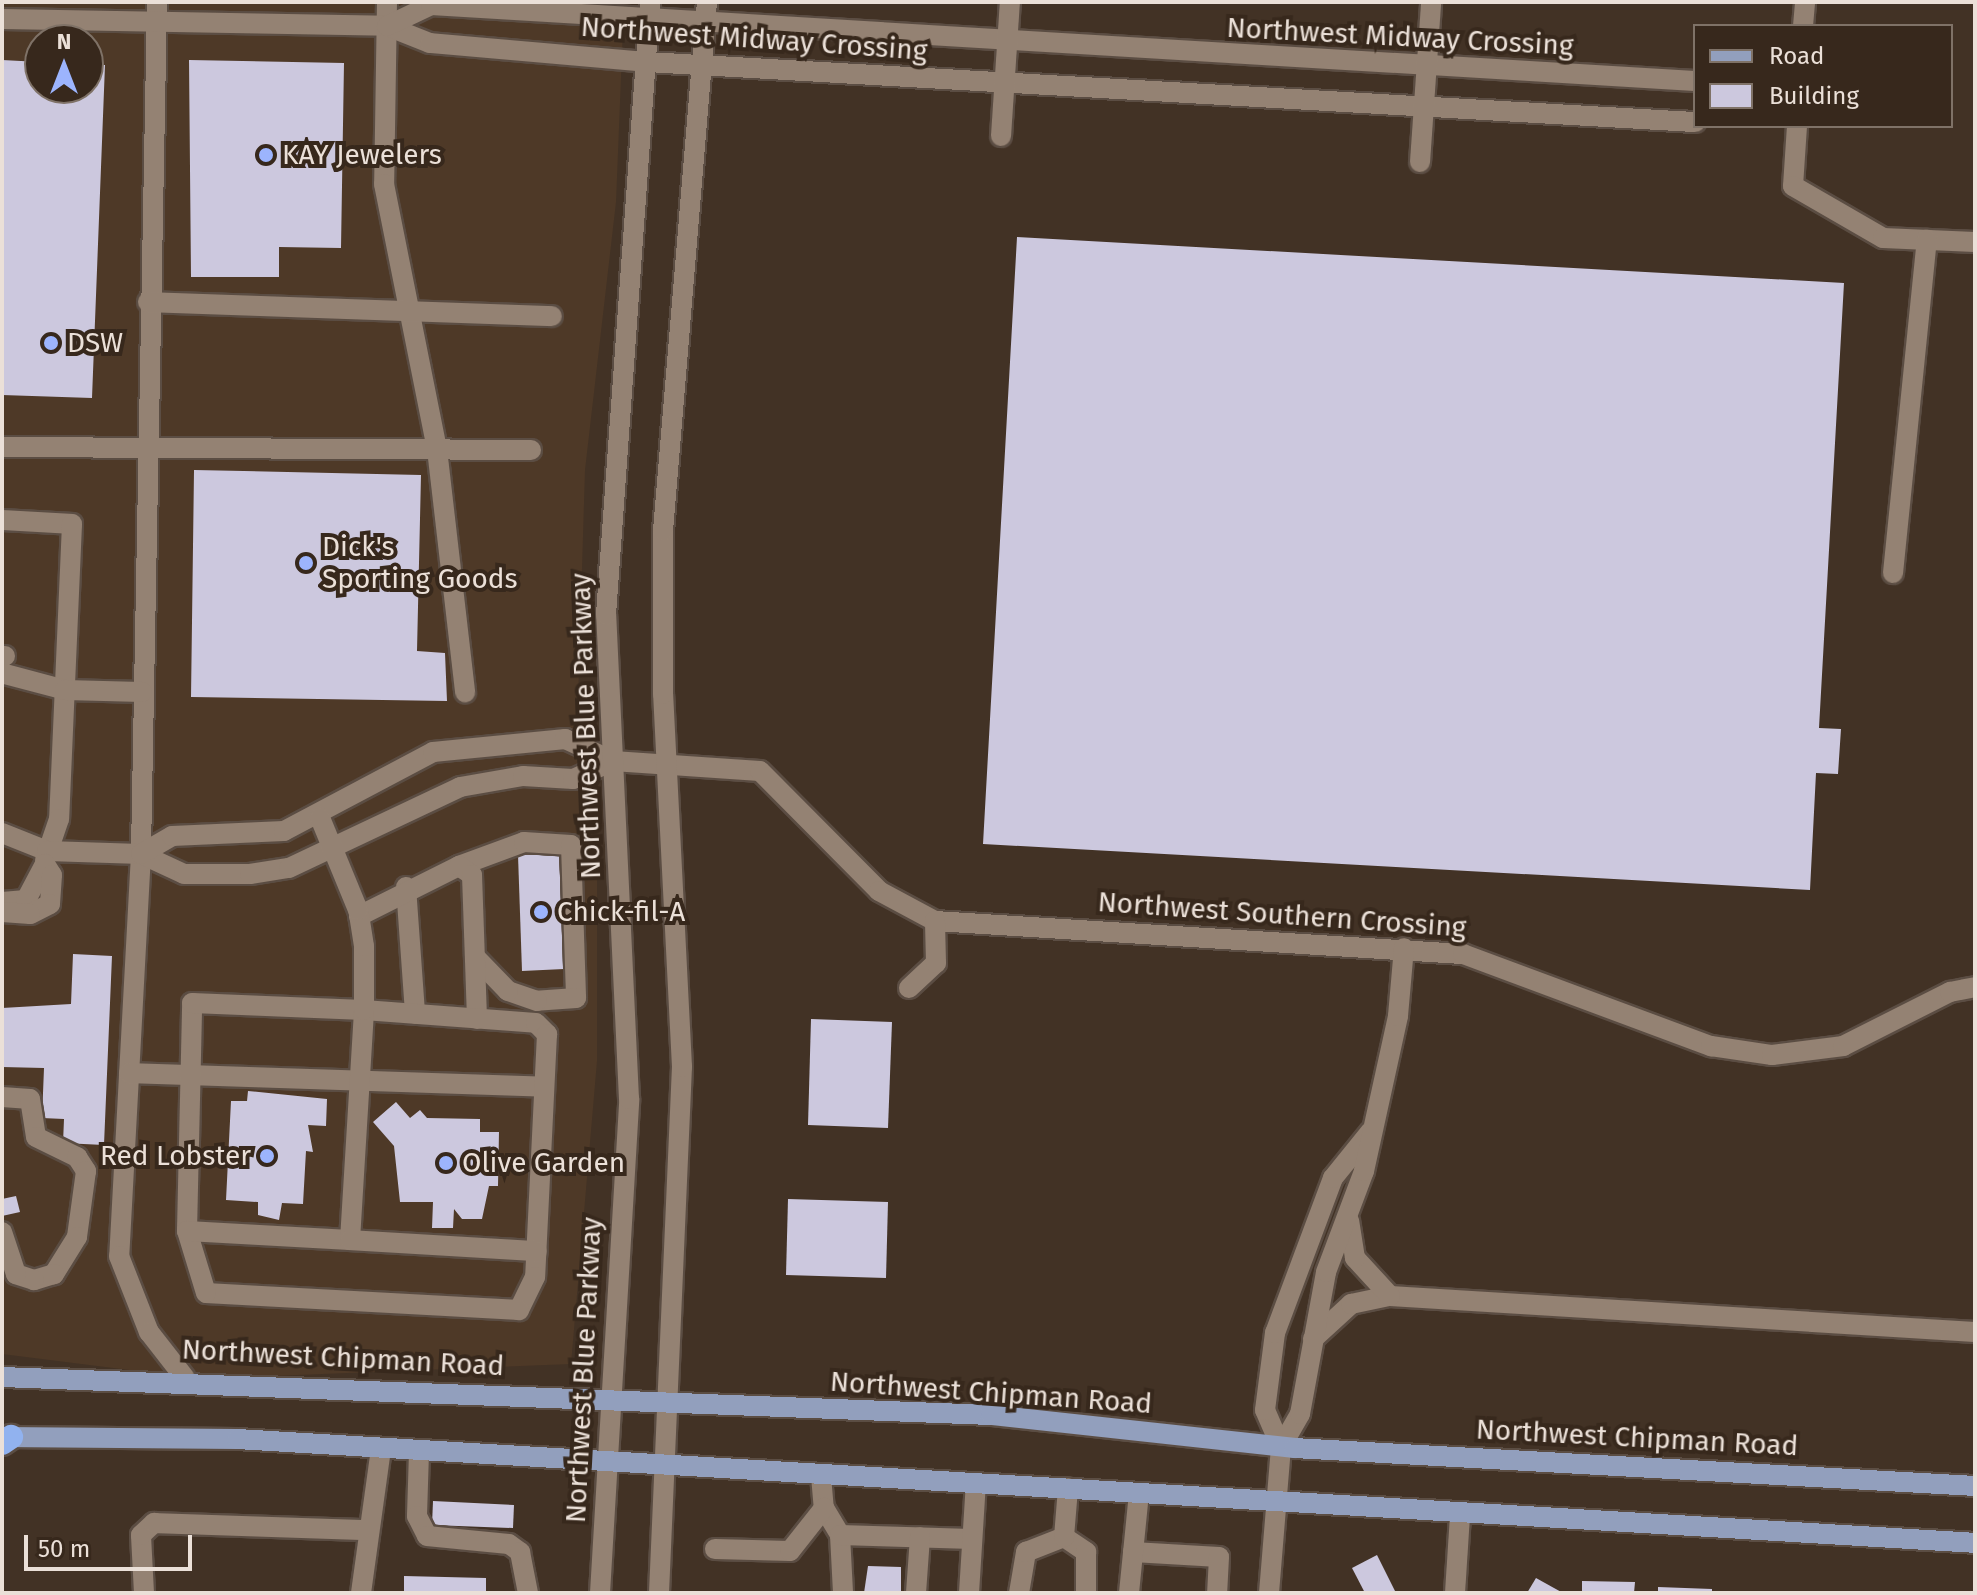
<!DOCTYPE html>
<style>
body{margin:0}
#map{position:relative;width:1977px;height:1595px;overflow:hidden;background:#423225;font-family:"Fira Sans",sans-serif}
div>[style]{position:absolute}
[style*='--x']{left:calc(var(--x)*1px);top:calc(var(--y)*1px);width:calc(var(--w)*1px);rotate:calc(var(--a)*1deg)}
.built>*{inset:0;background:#4e3927}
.building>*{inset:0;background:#ccc8de}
.roads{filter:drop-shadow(2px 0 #5b4d43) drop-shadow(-2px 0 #5b4d43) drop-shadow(0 2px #5b4d43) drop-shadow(0 -2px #5b4d43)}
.minor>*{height:20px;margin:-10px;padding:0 10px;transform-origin:10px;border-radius:10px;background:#948273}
.major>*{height:20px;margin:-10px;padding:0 10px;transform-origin:10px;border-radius:10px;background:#929fbd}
.highway>*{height:24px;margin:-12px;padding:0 12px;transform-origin:12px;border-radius:12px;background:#91b2ef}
.dots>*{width:22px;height:22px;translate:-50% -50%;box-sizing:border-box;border:4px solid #37281c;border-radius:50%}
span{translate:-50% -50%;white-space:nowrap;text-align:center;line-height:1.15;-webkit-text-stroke:8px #37281c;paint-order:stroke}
.street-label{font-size:28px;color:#ebe0d8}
.poi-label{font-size:28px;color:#ebe0d8}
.left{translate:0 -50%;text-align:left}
.right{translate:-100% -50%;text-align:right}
.frame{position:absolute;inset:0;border:4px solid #ebe0d8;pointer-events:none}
.legend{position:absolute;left:1693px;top:24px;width:260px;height:104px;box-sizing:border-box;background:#37281c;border:2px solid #7f7267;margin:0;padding:10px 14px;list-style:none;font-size:24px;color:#ebe0d8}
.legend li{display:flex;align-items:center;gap:16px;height:40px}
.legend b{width:40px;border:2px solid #7f7267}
.north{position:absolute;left:24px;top:24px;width:80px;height:80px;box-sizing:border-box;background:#37281c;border:2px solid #7f7267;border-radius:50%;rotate:0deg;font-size:22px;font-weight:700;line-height:32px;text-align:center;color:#ebe0d8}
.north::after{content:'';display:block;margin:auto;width:28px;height:36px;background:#9cb4fd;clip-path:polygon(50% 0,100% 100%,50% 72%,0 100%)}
.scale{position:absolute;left:24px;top:1535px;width:168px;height:36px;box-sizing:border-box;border:4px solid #ebe0d8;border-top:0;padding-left:10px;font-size:24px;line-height:28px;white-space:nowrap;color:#ebe0d8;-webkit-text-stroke:6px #37281c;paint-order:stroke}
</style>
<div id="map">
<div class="built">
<div style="clip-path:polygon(evenodd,2px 2px,624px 2px,616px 202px,585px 470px,578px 700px,597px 873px,597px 1061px,571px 1364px,201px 1379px,2px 1354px,2px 2px,40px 40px,88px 40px,88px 88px,40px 88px,40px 40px)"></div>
</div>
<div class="building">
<div style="clip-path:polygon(2px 60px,40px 62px,40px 88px,88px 88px,88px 65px,105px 65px,92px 398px,2px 395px)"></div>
<div style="clip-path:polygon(189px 60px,344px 63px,341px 248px,279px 247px,279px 277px,191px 277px)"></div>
<div style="clip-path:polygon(1017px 237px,1844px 283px,1819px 728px,1841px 729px,1838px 774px,1816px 773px,1810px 890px,983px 844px)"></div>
<div style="clip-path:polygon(194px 470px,421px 475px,417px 651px,445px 653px,447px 701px,191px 697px)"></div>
<div style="clip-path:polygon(559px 854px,564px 969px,522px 971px,518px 855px)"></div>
<div style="clip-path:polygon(73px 954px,112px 956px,104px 1145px,63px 1143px,64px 1119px,42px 1118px,44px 1068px,2px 1067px,2px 1008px,71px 1004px)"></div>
<div style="clip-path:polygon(811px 1019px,892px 1022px,888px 1128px,808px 1125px)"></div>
<div style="clip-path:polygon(248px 1091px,327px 1099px,326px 1126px,308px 1125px,313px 1152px,306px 1151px,303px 1204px,282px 1203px,279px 1220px,258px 1215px,258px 1202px,226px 1200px,231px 1101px,247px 1101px)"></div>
<div style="clip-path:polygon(396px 1102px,410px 1118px,420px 1110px,427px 1118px,480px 1119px,480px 1132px,499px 1132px,498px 1186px,489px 1186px,482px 1219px,462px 1219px,454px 1209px,453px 1228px,432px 1228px,433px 1202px,400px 1202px,394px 1146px,373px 1122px)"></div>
<div style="clip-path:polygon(16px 1196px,20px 1212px,2px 1216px,2px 1199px)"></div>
<div style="clip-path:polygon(788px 1199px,888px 1202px,886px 1278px,786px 1275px)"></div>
<div style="clip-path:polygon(433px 1501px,514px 1505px,513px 1528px,432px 1525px)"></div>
<div style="clip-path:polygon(1377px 1555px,1396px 1593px,1365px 1593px,1352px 1568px)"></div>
<div style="clip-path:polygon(868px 1566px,901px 1567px,901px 1593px,864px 1593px)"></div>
<div style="clip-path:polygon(404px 1576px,486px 1578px,486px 1593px,404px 1593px)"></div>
<div style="clip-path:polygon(1536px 1578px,1563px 1593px,1527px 1593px)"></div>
<div style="clip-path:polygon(1582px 1581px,1635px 1582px,1634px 1593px,1582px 1593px)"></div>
<div style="clip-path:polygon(1658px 1587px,1712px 1589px,1712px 1593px,1658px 1593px)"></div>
</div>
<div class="roads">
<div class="minor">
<div style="--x:157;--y:2;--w:852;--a:91.08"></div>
<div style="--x:141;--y:854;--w:403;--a:93.1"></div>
<div style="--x:119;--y:1256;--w:82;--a:68.5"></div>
<div style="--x:149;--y:1332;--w:58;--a:52"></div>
<div style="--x:387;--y:2;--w:182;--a:90.9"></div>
<div style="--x:384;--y:184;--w:270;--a:78.7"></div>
<div style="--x:437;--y:449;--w:245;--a:83.4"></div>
<div style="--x:2;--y:19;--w:385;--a:1"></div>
<div style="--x:387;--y:26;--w:46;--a:21.6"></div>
<div style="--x:430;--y:43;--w:218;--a:5"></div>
<div style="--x:647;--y:62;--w:1050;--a:3.28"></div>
<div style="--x:387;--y:26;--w:49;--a:-25.5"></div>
<div style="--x:431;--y:5;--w:1266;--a:3.44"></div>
<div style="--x:1803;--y:26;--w:24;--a:-85"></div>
<div style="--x:1797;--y:126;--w:60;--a:93.8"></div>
<div style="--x:1793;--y:186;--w:104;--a:30"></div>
<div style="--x:1883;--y:238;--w:92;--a:2.5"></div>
<div style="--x:1001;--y:136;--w:134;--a:-86.2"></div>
<div style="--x:1420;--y:162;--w:159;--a:-86"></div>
<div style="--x:148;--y:302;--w:404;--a:2"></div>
<div style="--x:2;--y:447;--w:529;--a:0.32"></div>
<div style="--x:2;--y:520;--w:70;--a:3.3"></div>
<div style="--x:72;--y:524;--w:295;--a:92.5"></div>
<div style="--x:59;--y:819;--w:43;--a:108.9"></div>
<div style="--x:1893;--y:573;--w:335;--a:-84.2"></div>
<div style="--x:2;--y:656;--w:3;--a:0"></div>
<div style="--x:5;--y:674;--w:62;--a:14.9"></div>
<div style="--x:65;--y:690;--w:77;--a:1.5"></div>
<div style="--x:2;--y:833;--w:48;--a:21.8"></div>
<div style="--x:47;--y:851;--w:94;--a:1.8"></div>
<div style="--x:141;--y:854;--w:47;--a:24.9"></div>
<div style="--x:184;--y:874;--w:66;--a:0"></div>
<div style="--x:250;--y:874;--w:39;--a:-9"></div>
<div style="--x:289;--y:868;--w:189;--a:-25.3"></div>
<div style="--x:460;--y:787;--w:64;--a:-9.9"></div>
<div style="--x:523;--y:776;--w:50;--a:3.4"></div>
<div style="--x:573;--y:779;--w:44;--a:-24.2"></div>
<div style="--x:141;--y:854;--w:36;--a:-30"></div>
<div style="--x:172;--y:836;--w:112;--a:-2.6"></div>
<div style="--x:284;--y:831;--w:169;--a:-27.9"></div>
<div style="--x:433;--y:752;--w:133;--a:-5.6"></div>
<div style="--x:565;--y:739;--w:53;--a:24.6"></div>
<div style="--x:613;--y:761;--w:147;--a:3.9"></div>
<div style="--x:760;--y:771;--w:169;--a:45.2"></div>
<div style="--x:879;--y:891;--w:64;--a:28.2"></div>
<div style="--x:935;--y:921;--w:529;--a:3.58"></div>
<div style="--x:1463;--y:954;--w:265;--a:20.4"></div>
<div style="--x:1711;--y:1046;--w:62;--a:8.4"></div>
<div style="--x:1772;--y:1055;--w:72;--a:-7.2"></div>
<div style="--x:1843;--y:1046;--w:120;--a:-26.8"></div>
<div style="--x:1950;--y:992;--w:25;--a:-11"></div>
<div style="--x:459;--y:866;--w:69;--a:-20.3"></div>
<div style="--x:524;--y:842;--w:47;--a:3.7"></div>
<div style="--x:571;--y:845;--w:153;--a:88.1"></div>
<div style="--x:576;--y:998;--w:39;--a:176"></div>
<div style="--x:537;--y:1001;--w:31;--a:-161"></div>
<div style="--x:508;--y:991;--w:47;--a:-134.1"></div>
<div style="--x:406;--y:887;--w:127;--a:85.9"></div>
<div style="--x:2;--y:902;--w:24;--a:-5"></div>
<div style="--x:26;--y:900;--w:41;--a:-62.2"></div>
<div style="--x:45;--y:864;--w:13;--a:58"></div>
<div style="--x:52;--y:875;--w:29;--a:94"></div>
<div style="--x:50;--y:904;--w:22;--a:153"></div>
<div style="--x:30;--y:914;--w:28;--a:-176"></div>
<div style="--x:359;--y:916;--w:112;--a:-26.6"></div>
<div style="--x:459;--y:866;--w:16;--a:35"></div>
<div style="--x:472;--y:875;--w:144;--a:88"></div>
<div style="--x:909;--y:988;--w:37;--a:-43"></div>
<div style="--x:936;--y:963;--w:42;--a:-91.4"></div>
<div style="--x:129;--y:1073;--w:415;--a:1.9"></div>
<div style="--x:2;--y:1097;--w:28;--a:4"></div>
<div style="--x:30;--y:1099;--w:38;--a:81"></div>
<div style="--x:36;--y:1137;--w:46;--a:26"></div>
<div style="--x:77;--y:1157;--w:17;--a:57"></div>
<div style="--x:86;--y:1171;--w:67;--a:97.8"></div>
<div style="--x:77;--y:1237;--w:44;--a:121.9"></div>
<div style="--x:54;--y:1274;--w:21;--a:163"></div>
<div style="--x:34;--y:1280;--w:19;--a:-162"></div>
<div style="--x:16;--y:1274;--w:44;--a:-108.4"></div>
<div style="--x:187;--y:1231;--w:228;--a:-88.7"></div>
<div style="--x:192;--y:1003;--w:172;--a:2.3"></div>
<div style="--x:364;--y:1010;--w:172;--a:4.3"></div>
<div style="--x:536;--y:1023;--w:16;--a:45"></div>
<div style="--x:547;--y:1034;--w:243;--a:92.8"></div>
<div style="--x:535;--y:1277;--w:37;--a:116"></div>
<div style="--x:519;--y:1310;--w:313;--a:-176.9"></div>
<div style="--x:206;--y:1293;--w:65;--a:-107"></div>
<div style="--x:187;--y:1231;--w:163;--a:3.2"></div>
<div style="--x:350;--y:1240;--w:230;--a:-86.5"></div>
<div style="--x:364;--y:1010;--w:64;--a:-90"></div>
<div style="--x:364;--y:946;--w:36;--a:-99"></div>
<div style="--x:358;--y:910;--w:100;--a:-112.4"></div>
<div style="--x:350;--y:1240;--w:187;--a:3.4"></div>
<div style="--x:1390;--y:1296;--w:586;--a:3.52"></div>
<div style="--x:1313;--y:1339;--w:52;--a:-42.6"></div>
<div style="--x:1351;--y:1304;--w:40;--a:-12"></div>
<div style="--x:1390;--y:1296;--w:52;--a:-132.6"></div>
<div style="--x:1355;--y:1258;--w:38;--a:-99"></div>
<div style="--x:1281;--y:1447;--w:40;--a:-113.4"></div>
<div style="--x:1265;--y:1410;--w:78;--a:-82.6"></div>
<div style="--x:1275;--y:1333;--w:165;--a:-69.5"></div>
<div style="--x:1333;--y:1178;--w:60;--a:-51"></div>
<div style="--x:419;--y:1452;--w:64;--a:91.8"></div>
<div style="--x:417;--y:1516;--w:22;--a:63"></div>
<div style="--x:427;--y:1536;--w:82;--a:5.6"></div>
<div style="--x:509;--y:1544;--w:14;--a:36"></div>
<div style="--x:520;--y:1552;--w:42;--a:79"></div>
<div style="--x:821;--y:1476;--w:32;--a:85"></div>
<div style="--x:824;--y:1508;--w:31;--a:59"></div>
<div style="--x:840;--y:1535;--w:58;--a:87"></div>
<div style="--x:840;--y:1535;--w:132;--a:1.7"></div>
<div style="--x:1064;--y:1537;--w:27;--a:34"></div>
<div style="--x:1086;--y:1552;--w:41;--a:90"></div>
<div style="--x:715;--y:1549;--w:75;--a:1.5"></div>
<div style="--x:790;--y:1551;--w:55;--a:-51.7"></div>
<div style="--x:1133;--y:1552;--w:86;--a:3.3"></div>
<div style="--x:1219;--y:1557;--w:36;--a:93"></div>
<div style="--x:144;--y:1593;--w:58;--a:-93"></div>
<div style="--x:141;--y:1535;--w:18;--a:-43"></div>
<div style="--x:154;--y:1523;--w:213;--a:1.9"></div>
<div style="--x:361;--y:1593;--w:145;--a:-82.1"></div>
<div style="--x:600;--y:1593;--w:495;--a:-86.6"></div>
<div style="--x:629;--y:1099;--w:485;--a:-92.7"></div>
<div style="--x:606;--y:615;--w:615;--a:-85.89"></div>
<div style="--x:659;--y:1593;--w:527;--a:-87.5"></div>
<div style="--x:682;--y:1067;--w:373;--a:-92.9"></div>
<div style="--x:663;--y:694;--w:163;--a:-90"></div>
<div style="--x:663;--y:531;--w:531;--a:-85.25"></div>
<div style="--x:916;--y:1593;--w:56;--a:-85.9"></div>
<div style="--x:969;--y:1593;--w:110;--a:-86.4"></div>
<div style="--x:1019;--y:1593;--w:42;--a:-80.3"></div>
<div style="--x:1026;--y:1552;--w:41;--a:-21.5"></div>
<div style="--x:1064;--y:1537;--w:49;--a:-85.3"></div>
<div style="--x:1129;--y:1593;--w:100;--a:-84.3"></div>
<div style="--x:1269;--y:1593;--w:146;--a:-85.3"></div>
<div style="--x:1281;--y:1447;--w:38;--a:-60"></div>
<div style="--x:1300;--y:1414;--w:144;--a:-79.6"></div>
<div style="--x:1326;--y:1272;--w:108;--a:-69.4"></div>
<div style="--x:1364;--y:1171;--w:159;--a:-77.6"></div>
<div style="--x:1398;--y:1016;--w:68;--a:-85"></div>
<div style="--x:1455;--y:1593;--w:78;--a:-86.3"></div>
</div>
<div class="major">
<div style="--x:2;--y:1377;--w:990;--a:2.2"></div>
<div style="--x:991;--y:1415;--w:305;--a:6.2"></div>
<div style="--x:1294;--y:1448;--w:682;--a:3.19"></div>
<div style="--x:2;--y:1437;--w:235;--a:0.5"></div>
<div style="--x:237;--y:1439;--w:1741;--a:3.42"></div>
</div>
<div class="highway">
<div style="--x:2;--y:1443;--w:11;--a:-34"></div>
</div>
</div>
<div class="dots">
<div style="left:266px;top:155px;background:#9cb4fd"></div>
<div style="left:51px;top:343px;background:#9cb4fd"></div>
<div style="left:306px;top:563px;background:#9cb4fd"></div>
<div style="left:541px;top:912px;background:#9cb4fd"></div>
<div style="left:267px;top:1156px;background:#9cb4fd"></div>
<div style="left:446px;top:1163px;background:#9cb4fd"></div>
</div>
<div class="street-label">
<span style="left:1400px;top:37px;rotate:3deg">Northwest Midway Crossing</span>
<span style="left:754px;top:39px;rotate:4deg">Northwest Midway Crossing</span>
<span style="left:586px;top:726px;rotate:-92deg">Northwest Blue Parkway</span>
<span style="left:1282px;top:915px;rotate:4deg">Northwest Southern Crossing</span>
<span style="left:343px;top:1358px;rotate:3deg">Northwest Chipman Road</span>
<span style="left:584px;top:1370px;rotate:-87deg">Northwest Blue Parkway</span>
<span style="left:991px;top:1393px;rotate:4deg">Northwest Chipman Road</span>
<span style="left:1637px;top:1438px;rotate:3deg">Northwest Chipman Road</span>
</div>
<div class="poi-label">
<span class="left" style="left:282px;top:155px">KAY Jewelers</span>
<span class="left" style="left:67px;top:343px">DSW</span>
<span class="left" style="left:322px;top:563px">Dick's<br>Sporting Goods</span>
<span class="left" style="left:557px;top:912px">Chick-fil-A</span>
<span class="right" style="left:251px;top:1156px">Red Lobster</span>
<span class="left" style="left:462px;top:1163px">Olive Garden</span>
</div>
<div class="frame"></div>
<ul class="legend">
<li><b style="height:10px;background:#929fbd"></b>Road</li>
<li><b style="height:22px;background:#ccc8de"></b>Building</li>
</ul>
<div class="north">N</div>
<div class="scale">50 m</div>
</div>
